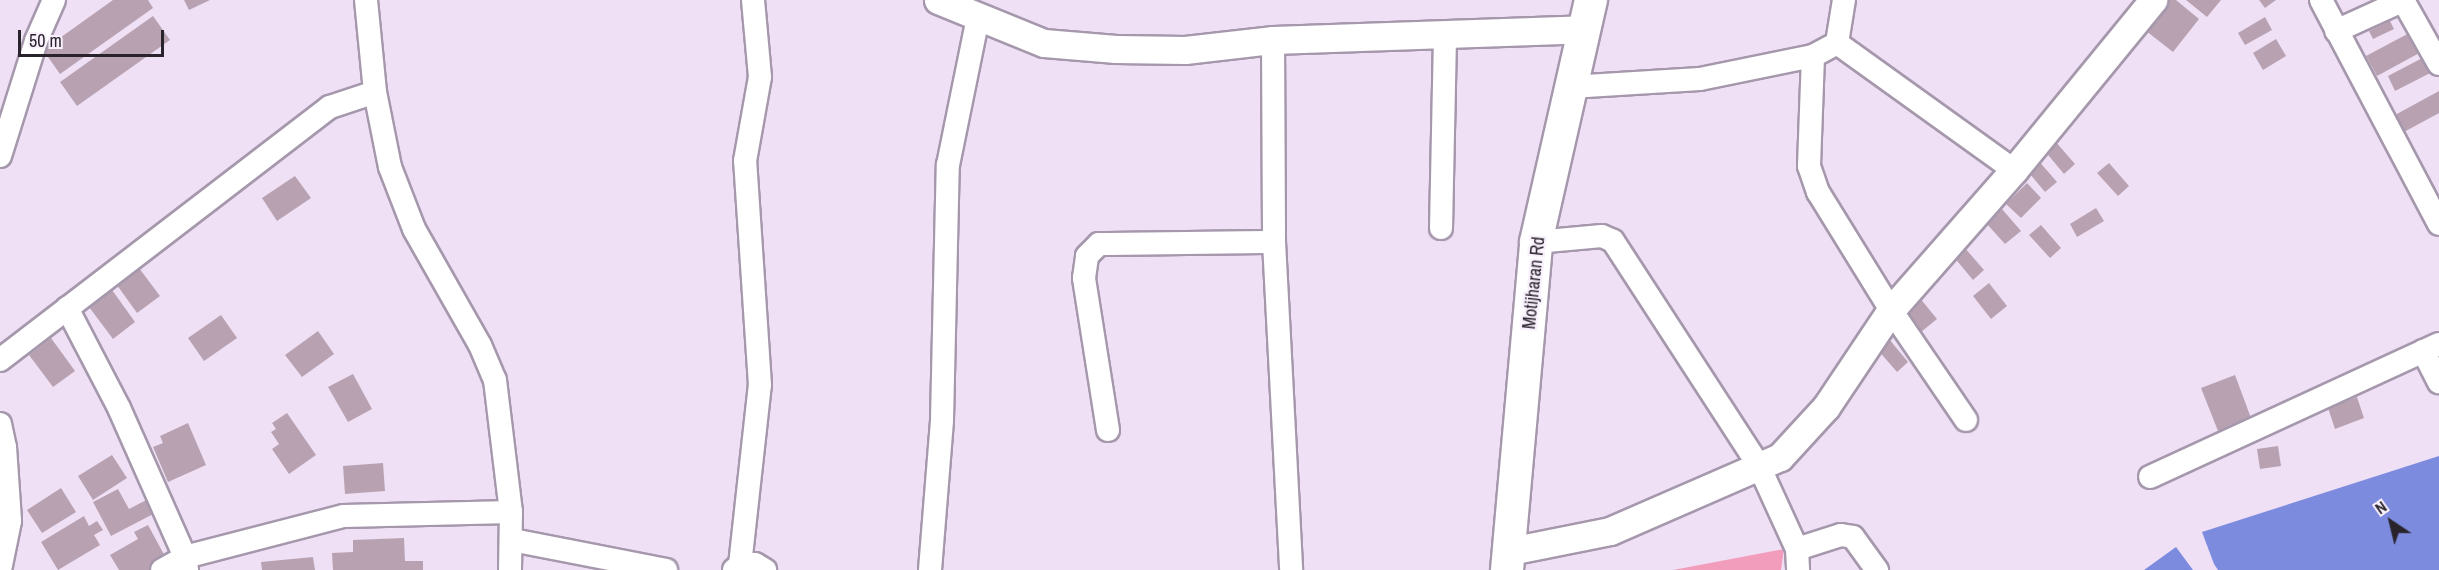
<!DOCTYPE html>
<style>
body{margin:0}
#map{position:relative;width:2439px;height:570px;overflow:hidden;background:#efe0f6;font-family:"Archivo Narrow",sans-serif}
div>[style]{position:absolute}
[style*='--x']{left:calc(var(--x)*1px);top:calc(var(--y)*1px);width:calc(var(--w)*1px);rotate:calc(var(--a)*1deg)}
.green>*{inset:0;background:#f29dbb}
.water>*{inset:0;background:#7c8bde}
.building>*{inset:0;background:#b8a2b1}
.roads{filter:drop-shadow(2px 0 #a698ac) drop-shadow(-2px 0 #a698ac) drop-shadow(0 2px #a698ac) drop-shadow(0 -2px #a698ac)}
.minor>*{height:22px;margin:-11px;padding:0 11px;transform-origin:11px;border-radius:11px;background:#fff}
.tertiary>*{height:27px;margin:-13.5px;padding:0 13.5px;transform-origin:13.5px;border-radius:13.5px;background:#fff}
.secondary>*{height:32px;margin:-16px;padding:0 16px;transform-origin:16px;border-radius:16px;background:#fff}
span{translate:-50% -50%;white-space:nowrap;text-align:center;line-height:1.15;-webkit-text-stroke:4.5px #f9f0fd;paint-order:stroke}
.street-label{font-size:18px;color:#29242c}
.north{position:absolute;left:2361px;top:492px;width:60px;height:60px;-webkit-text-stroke:4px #f9f0fd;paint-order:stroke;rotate:325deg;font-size:16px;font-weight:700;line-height:24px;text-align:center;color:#29242c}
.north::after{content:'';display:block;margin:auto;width:21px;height:27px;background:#29242c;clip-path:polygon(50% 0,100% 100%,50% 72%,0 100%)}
.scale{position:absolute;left:18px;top:30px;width:146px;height:27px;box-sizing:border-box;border:3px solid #29242c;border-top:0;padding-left:8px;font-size:18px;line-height:21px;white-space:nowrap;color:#29242c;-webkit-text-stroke:4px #f9f0fd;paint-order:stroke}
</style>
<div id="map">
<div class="green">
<div style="clip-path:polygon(1784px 549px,1781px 570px,1673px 570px)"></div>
</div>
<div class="water">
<div style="clip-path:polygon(2439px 456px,2439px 570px,2218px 570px,2214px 564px,2202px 532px)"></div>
<div style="clip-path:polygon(2176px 547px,2193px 570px,2144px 570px)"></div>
</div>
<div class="building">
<div style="clip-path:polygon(113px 0,148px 0,153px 8px,60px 74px,43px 50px)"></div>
<div style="clip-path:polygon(184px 0,210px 0,189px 10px)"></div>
<div style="clip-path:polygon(2162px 0,2176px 0,2199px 19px,2173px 52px,2141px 27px)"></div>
<div style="clip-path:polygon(2186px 0,2221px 0,2207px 17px)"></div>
<div style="clip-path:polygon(2259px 0,2276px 0,2265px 8px)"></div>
<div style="clip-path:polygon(153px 16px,170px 40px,77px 106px,60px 82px)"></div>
<div style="clip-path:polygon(2265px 17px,2272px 30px,2245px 45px,2238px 33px)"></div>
<div style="clip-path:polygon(2390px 21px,2394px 29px,2373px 39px,2369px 31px)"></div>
<div style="clip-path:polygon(2413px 31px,2423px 51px,2377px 76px,2366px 56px)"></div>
<div style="clip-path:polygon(2276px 39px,2286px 56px,2263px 70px,2253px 53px)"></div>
<div style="clip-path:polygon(2428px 55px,2436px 70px,2395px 91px,2388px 76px)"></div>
<div style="clip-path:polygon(2439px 91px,2439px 113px,2404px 132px,2395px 115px)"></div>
<div style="clip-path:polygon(2055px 141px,2075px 164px,2064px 174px,2044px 150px)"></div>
<div style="clip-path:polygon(2037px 159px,2057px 182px,2045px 192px,2025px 168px)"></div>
<div style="clip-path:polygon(2109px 163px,2129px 186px,2118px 196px,2097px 173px)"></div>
<div style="clip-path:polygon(295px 176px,311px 198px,277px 221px,262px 198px)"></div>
<div style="clip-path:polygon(2027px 183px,2041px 198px,2021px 218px,2006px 204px)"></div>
<div style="clip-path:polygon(2096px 208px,2104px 221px,2077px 237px,2070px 224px)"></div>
<div style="clip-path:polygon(2002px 209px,2021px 231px,2005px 244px,1986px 223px)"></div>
<div style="clip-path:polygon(2041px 225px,2061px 248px,2050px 258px,2029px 235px)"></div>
<div style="clip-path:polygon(1964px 247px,1984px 270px,1973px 280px,1953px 256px)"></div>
<div style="clip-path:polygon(136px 264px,160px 296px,137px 313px,114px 281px)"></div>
<div style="clip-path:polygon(1989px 283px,2007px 306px,1991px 319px,1973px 296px)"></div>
<div style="clip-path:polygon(112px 290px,135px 322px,113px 339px,89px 307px)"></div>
<div style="clip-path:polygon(1919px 297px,1937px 319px,1921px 332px,1903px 309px)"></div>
<div style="clip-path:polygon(221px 315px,237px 338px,204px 361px,188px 338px)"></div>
<div style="clip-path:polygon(318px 331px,334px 354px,302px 377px,285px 355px)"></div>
<div style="clip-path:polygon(51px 338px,75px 371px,53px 387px,29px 355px)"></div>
<div style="clip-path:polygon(1889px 339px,1908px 362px,1897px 372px,1877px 349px)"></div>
<div style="clip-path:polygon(353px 374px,372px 409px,348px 422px,328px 387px)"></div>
<div style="clip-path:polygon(2235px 375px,2251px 418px,2218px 431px,2201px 388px)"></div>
<div style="clip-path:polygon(2357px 397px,2364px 418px,2335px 429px,2328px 408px)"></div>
<div style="clip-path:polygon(287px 413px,316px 455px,289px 474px,272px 449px,279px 444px,271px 432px,276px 429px,272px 423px)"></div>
<div style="clip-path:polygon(188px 423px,206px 465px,168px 482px,153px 447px,163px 443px,160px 436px)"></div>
<div style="clip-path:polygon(2278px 446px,2281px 466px,2260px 469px,2257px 449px)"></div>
<div style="clip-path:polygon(112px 455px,127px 478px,93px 500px,78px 476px)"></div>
<div style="clip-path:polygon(383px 463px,385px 491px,345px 494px,343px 466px)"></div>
<div style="clip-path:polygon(61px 488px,76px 512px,42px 533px,27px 510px)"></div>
<div style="clip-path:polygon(118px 489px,129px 509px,154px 496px,161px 510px,111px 536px,93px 502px)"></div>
<div style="clip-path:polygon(84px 516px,89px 526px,97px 521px,103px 530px,94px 535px,100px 545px,58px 570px,41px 542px)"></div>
<div style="clip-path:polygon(148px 525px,167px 560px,149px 570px,119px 570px,110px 555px,138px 539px,134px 532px)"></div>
<div style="clip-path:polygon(404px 538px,405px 561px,423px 561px,423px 570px,333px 570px,332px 553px,353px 552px,353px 540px)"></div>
<div style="clip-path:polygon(313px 557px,315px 570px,262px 570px,261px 562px)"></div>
</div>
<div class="roads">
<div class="minor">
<div style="--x:366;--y:0;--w:92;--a:84.4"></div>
<div style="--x:375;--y:92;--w:76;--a:78.7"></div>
<div style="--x:390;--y:167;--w:66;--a:68.8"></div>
<div style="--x:414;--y:229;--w:133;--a:60.4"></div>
<div style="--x:480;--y:345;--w:38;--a:67"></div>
<div style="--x:495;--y:380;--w:133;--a:83.1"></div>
<div style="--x:511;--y:512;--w:58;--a:91"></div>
<div style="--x:2321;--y:0;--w:253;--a:62.2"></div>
<div style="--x:2404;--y:2;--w:71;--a:60.6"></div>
<div style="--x:2336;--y:31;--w:75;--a:-24.5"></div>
<div style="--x:1273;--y:40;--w:202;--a:89.7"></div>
<div style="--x:1274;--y:242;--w:328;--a:87"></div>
<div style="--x:1837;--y:43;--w:44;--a:-80.8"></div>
<div style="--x:1813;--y:56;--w:110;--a:92.1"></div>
<div style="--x:1809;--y:166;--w:28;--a:71"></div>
<div style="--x:1818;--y:192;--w:139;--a:58.3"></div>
<div style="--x:1891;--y:310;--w:133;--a:55.7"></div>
<div style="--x:1570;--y:87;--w:130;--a:-3.5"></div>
<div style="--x:1700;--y:79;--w:115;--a:-11.5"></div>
<div style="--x:1813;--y:56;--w:27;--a:-28"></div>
<div style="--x:1837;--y:43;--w:218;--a:35.7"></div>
<div style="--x:0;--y:156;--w:121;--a:-72.6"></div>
<div style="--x:36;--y:41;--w:45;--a:-66.3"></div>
<div style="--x:1441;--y:228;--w:191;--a:-88.8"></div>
<div style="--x:1536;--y:242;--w:66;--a:-5.2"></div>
<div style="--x:1602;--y:236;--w:12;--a:24"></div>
<div style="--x:1613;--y:241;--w:268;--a:57"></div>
<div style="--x:1759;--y:466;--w:91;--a:65.4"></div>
<div style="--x:1797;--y:549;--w:21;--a:87"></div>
<div style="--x:67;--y:308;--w:113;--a:62.5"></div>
<div style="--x:119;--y:408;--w:163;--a:66.1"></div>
<div style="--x:185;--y:557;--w:13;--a:81"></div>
<div style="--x:2423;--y:351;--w:35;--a:63"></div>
<div style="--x:0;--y:360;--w:416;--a:-37.5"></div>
<div style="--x:330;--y:107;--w:47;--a:-18.4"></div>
<div style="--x:0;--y:424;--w:24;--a:78"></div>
<div style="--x:5;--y:447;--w:74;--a:86.1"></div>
<div style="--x:10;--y:521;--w:50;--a:101.5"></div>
<div style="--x:1108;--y:430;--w:154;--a:-99"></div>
<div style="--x:1084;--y:278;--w:22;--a:-82"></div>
<div style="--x:1087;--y:256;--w:17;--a:-45"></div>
<div style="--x:1099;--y:244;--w:175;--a:-0.7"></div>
<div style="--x:2150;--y:477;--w:318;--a:-24.7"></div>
<div style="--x:512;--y:540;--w:157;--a:11"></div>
<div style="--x:1797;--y:549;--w:46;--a:-17.7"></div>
<div style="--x:1841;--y:535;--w:12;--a:9"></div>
<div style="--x:1853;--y:537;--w:41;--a:54"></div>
<div style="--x:740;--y:565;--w:181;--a:-83.7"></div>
<div style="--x:760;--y:385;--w:225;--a:-93.8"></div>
<div style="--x:745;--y:161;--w:85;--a:-79.9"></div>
<div style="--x:760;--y:77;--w:77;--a:-95.2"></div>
<div style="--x:162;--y:570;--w:26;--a:-29"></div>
<div style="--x:185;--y:557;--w:164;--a:-14.5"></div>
<div style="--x:344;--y:516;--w:167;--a:-1.4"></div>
<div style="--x:734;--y:570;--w:8;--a:-40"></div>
<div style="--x:740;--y:565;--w:15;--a:-4"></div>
<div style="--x:755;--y:564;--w:12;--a:31"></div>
<div style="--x:930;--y:570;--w:150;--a:-85.4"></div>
<div style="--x:942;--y:420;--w:255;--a:-88.7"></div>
<div style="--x:948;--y:165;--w:150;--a:-78.5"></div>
</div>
<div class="tertiary">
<div style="--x:938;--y:0;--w:114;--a:22.1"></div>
<div style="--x:1044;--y:43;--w:72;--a:4.8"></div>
<div style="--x:1116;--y:49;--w:69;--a:0.8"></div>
<div style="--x:1185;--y:50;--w:89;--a:-6.5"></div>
<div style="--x:1273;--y:40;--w:311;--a:-2"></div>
<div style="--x:1510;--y:551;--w:102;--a:-11.3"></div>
<div style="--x:1610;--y:531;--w:185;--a:-23.5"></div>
<div style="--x:1780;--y:457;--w:68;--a:-47.4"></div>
<div style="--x:1826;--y:407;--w:117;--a:-56.2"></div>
<div style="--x:1891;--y:310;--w:186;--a:-48.7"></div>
<div style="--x:2014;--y:170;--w:220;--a:-50.7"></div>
</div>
<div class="secondary">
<div style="--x:1507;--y:570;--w:329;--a:-84.9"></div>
<div style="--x:1536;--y:242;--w:248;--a:-77.2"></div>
</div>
</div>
<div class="street-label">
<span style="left:1534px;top:283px;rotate:-84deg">Motijharan Rd</span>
</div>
<div class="north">N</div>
<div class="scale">50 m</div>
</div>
